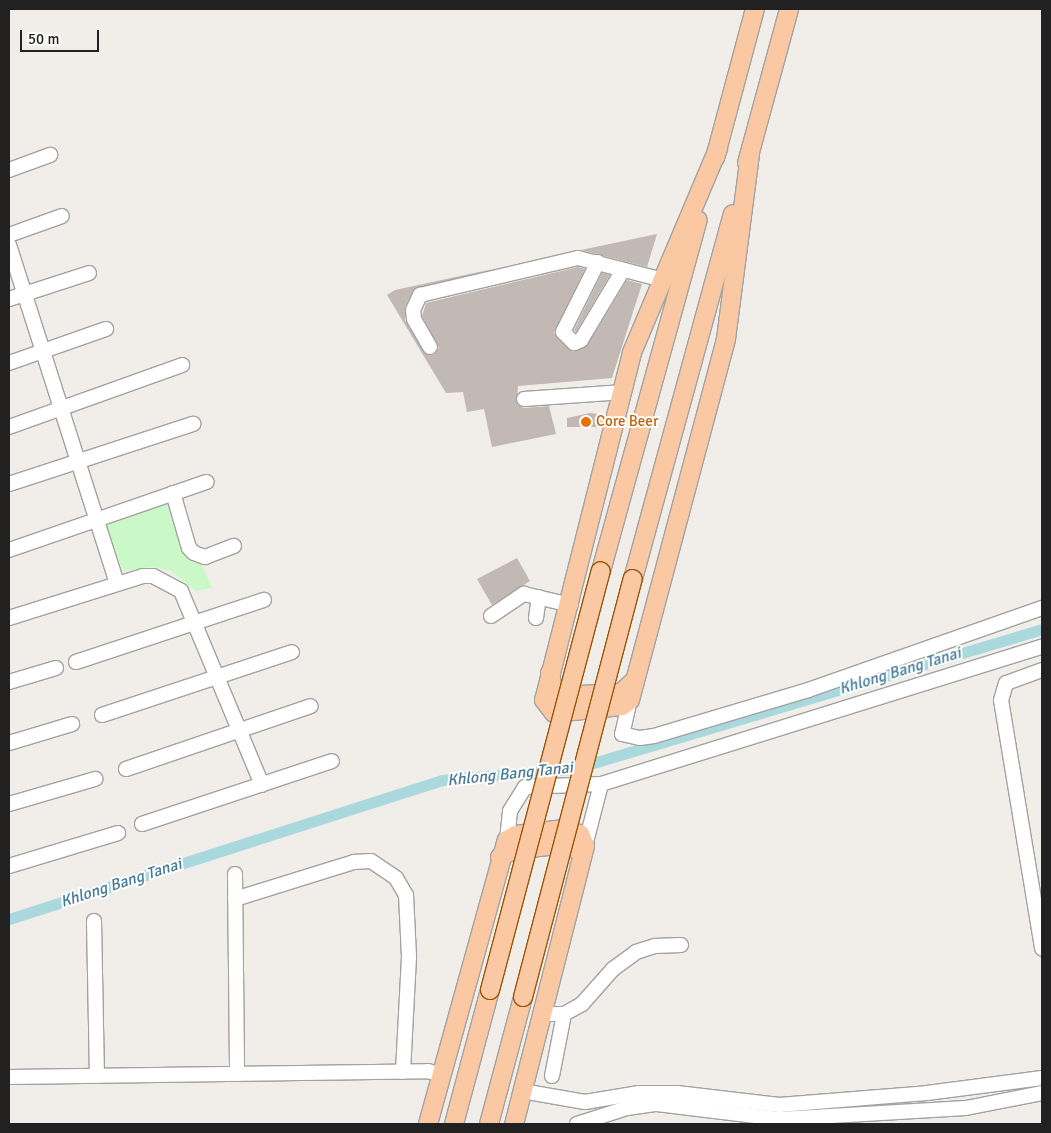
<!DOCTYPE html>
<style>
body{margin:0}
#map{position:relative;width:1051px;height:1133px;overflow:hidden;background:#f1ede8;font-family:Signika,sans-serif}
div>[style]{position:absolute}
[style*='--x']{left:calc(var(--x)*1px);top:calc(var(--y)*1px);width:calc(var(--w)*1px);rotate:calc(var(--a)*1deg)}
.park>*{inset:0;background:#caf9c7}
.canal>*{height:11px;margin:-5.5px;padding:0 5.5px;transform-origin:5.5px;border-radius:5.5px;background:#a9d9dd}
.building>*{inset:0;background:#c2b8b4}
.roads{filter:drop-shadow(1px 0 #a2a2a2) drop-shadow(-1px 0 #a2a2a2) drop-shadow(0 1px #a2a2a2) drop-shadow(0 -1px #a2a2a2)}
.minor>*{height:14px;margin:-7px;padding:0 7px;transform-origin:7px;border-radius:7px;background:#fff}
.major>*{height:18px;margin:-9px;padding:0 9px;transform-origin:9px;border-radius:9px;background:#fac9a3}
.bridges{filter:drop-shadow(1px 0 #9a5303) drop-shadow(-1px 0 #9a5303) drop-shadow(0 1px #9a5303) drop-shadow(0 -1px #9a5303)}
.major-bridge>*{height:18px;margin:-9px;padding:0 9px;transform-origin:9px;border-radius:9px;background:#fac9a3}
.dots>*{width:14px;height:14px;translate:-50% -50%;box-sizing:border-box;border:2px solid #fff;border-radius:50%}
span{translate:-50% -50%;white-space:nowrap;text-align:center;line-height:1.15;-webkit-text-stroke:4px #fff;paint-order:stroke}
.food-label{font-size:15px;color:#c56008}
.left{translate:0 -50%;text-align:left}
.water-label{font-size:16px;color:#457a98;font-style:italic}
.frame{position:absolute;inset:0;border:10px solid #212121;pointer-events:none}
.scale{position:absolute;left:20px;top:30px;width:79px;height:22px;box-sizing:border-box;border:2px solid #212121;border-top:0;padding-left:6px;font-size:15px;line-height:18px;white-space:nowrap;color:#212121;-webkit-text-stroke:4px #fff;paint-order:stroke}
</style>
<div id="map">
<div class="park">
<div style="clip-path:polygon(173px 498px,212px 588px,196px 591px,171px 571px,152px 567px,122px 571px,105px 519px)"></div>
</div>
<div class="canal">
<div style="--x:9;--y:919;--w:455;--a:-17.8"></div>
<div style="--x:442;--y:780;--w:131;--a:-4.8"></div>
<div style="--x:573;--y:769;--w:489;--a:-16.6"></div>
</div>
<div class="building">
<div style="clip-path:polygon(657px 234px,647px 267px,581px 250px)"></div>
<div style="clip-path:polygon(502px 267px,414px 289px,405px 307px,405px 320px,425px 354px,434px 355px,439px 348px,422px 316px,426px 303px,578px 267px,585px 269px,554px 333px,573px 352px,588px 344px,627px 280px,642px 284px,612px 378px,518px 386px,517px 404px,524px 408px,549px 406px,556px 434px,492px 447px,484px 409px,467px 412px,463px 392px,446px 393px,387px 295px,395px 290px)"></div>
<div style="clip-path:polygon(602px 273px,610px 275px,576px 332px,574px 330px)"></div>
<div style="clip-path:polygon(590px 413px,605px 415px,602px 427px,567px 427px,567px 418px)"></div>
<div style="clip-path:polygon(517px 558px,530px 581px,492px 605px,477px 579px)"></div>
</div>
<div class="roads">
<div class="minor">
<div style="--x:9;--y:170;--w:44;--a:-20.1"></div>
<div style="--x:9;--y:235;--w:56;--a:-19.7"></div>
<div style="--x:9;--y:245;--w:353;--a:72.3"></div>
<div style="--x:598;--y:262;--w:78;--a:116.6"></div>
<div style="--x:563;--y:332;--w:16;--a:45"></div>
<div style="--x:574;--y:343;--w:8;--a:-23"></div>
<div style="--x:581;--y:340;--w:82;--a:-59"></div>
<div style="--x:9;--y:299;--w:84;--a:-18"></div>
<div style="--x:430;--y:347;--w:32;--a:-120"></div>
<div style="--x:414;--y:319;--w:9;--a:-96"></div>
<div style="--x:413;--y:310;--w:17;--a:-65"></div>
<div style="--x:420;--y:295;--w:162;--a:-13.2"></div>
<div style="--x:578;--y:258;--w:88;--a:14.5"></div>
<div style="--x:9;--y:363;--w:103;--a:-19.3"></div>
<div style="--x:524;--y:399;--w:100;--a:-4"></div>
<div style="--x:9;--y:427;--w:184;--a:-19.7"></div>
<div style="--x:9;--y:484;--w:194;--a:-18.1"></div>
<div style="--x:173;--y:493;--w:57;--a:73.8"></div>
<div style="--x:189;--y:548;--w:7;--a:45"></div>
<div style="--x:194;--y:553;--w:12;--a:20"></div>
<div style="--x:205;--y:557;--w:31;--a:-21"></div>
<div style="--x:9;--y:550;--w:209;--a:-19"></div>
<div style="--x:491;--y:616;--w:40;--a:-34"></div>
<div style="--x:524;--y:594;--w:48;--a:13.2"></div>
<div style="--x:9;--y:618;--w:140;--a:-17.4"></div>
<div style="--x:143;--y:576;--w:10;--a:0"></div>
<div style="--x:153;--y:576;--w:32;--a:28"></div>
<div style="--x:181;--y:591;--w:210;--a:67.3"></div>
<div style="--x:536;--y:618;--w:21;--a:-82"></div>
<div style="--x:76;--y:662;--w:198;--a:-18.3"></div>
<div style="--x:1042;--y:670;--w:38;--a:160"></div>
<div style="--x:1006;--y:683;--w:18;--a:106"></div>
<div style="--x:1001;--y:700;--w:252;--a:80.6"></div>
<div style="--x:9;--y:682;--w:49;--a:-16.6"></div>
<div style="--x:630;--y:700;--w:35;--a:103"></div>
<div style="--x:622;--y:734;--w:18;--a:13"></div>
<div style="--x:640;--y:738;--w:14;--a:-8"></div>
<div style="--x:654;--y:736;--w:161;--a:-16.6"></div>
<div style="--x:808;--y:690;--w:248;--a:-19.3"></div>
<div style="--x:102;--y:715;--w:200;--a:-18.3"></div>
<div style="--x:9;--y:743;--w:66;--a:-16.8"></div>
<div style="--x:126;--y:769;--w:195;--a:-18.8"></div>
<div style="--x:9;--y:804;--w:90;--a:-16.2"></div>
<div style="--x:142;--y:824;--w:200;--a:-18.3"></div>
<div style="--x:507;--y:840;--w:29;--a:-84"></div>
<div style="--x:510;--y:811;--w:28;--a:-58"></div>
<div style="--x:525;--y:787;--w:76;--a:-2.3"></div>
<div style="--x:601;--y:784;--w:462;--a:-17.3"></div>
<div style="--x:585;--y:846;--w:64;--a:-75.5"></div>
<div style="--x:9;--y:866;--w:114;--a:-16.8"></div>
<div style="--x:235;--y:874;--w:200;--a:89.4"></div>
<div style="--x:235;--y:899;--w:125;--a:-17.3"></div>
<div style="--x:354;--y:862;--w:17;--a:-3"></div>
<div style="--x:371;--y:861;--w:30;--a:34"></div>
<div style="--x:396;--y:878;--w:20;--a:60"></div>
<div style="--x:406;--y:895;--w:62;--a:87.2"></div>
<div style="--x:409;--y:957;--w:115;--a:93"></div>
<div style="--x:94;--y:921;--w:155;--a:88.9"></div>
<div style="--x:542;--y:1014;--w:22;--a:0"></div>
<div style="--x:564;--y:1014;--w:21;--a:-29"></div>
<div style="--x:582;--y:1004;--w:47;--a:-48.5"></div>
<div style="--x:613;--y:969;--w:29;--a:-36"></div>
<div style="--x:636;--y:952;--w:20;--a:-18"></div>
<div style="--x:655;--y:946;--w:26;--a:-2"></div>
<div style="--x:552;--y:1076;--w:63;--a:-79"></div>
<div style="--x:9;--y:1077;--w:419;--a:-0.8"></div>
<div style="--x:428;--y:1071;--w:14;--a:17"></div>
<div style="--x:522;--y:1091;--w:64;--a:9.9"></div>
<div style="--x:585;--y:1102;--w:55;--a:-9.5"></div>
<div style="--x:639;--y:1093;--w:38;--a:0"></div>
<div style="--x:677;--y:1093;--w:103;--a:6.7"></div>
<div style="--x:779;--y:1105;--w:148;--a:-4.6"></div>
<div style="--x:927;--y:1093;--w:116;--a:-7.4"></div>
<div style="--x:577;--y:1124;--w:52;--a:-17.7"></div>
<div style="--x:627;--y:1108;--w:30;--a:-8"></div>
<div style="--x:657;--y:1104;--w:124;--a:7"></div>
<div style="--x:780;--y:1119;--w:186;--a:-3.4"></div>
<div style="--x:966;--y:1108;--w:77;--a:-11.2"></div>
</div>
<div class="major">
<div style="--x:718;--y:149;--w:221;--a:112.9"></div>
<div style="--x:632;--y:353;--w:358;--a:104.2"></div>
<div style="--x:544;--y:700;--w:16;--a:52"></div>
<div style="--x:554;--y:713;--w:68;--a:-5.9"></div>
<div style="--x:622;--y:706;--w:10;--a:-37"></div>
<div style="--x:630;--y:700;--w:374;--a:-75.1"></div>
<div style="--x:726;--y:339;--w:188;--a:-82.6"></div>
<div style="--x:715;--y:158;--w:154;--a:-75"></div>
<div style="--x:747;--y:163;--w:160;--a:-74.7"></div>
<div style="--x:601;--y:571;--w:364;--a:-74.6"></div>
<div style="--x:633;--y:579;--w:378;--a:-74.7"></div>
<div style="--x:550;--y:673;--w:17;--a:80"></div>
<div style="--x:553;--y:690;--w:9;--a:41"></div>
<div style="--x:560;--y:696;--w:61;--a:-2.8"></div>
<div style="--x:621;--y:693;--w:19;--a:-43"></div>
<div style="--x:500;--y:857;--w:15;--a:-28"></div>
<div style="--x:513;--y:850;--w:44;--a:-6.5"></div>
<div style="--x:557;--y:845;--w:19;--a:12"></div>
<div style="--x:428;--y:1124;--w:295;--a:-74.5"></div>
<div style="--x:507;--y:840;--w:10;--a:-29"></div>
<div style="--x:516;--y:835;--w:46;--a:-7.4"></div>
<div style="--x:562;--y:829;--w:19;--a:16"></div>
<div style="--x:580;--y:834;--w:13;--a:67"></div>
<div style="--x:585;--y:846;--w:287;--a:104.3"></div>
<div style="--x:454;--y:1124;--w:139;--a:-75"></div>
<div style="--x:489;--y:1124;--w:131;--a:-75"></div>
</div>
</div>
<div class="bridges">
<div class="major-bridge">
<div style="--x:490;--y:990;--w:433;--a:-75.2"></div>
<div style="--x:523;--y:997;--w:432;--a:-75.3"></div>
</div>
</div>
<div class="dots">
<div style="left:586px;top:422px;background:#e8710a"></div>
</div>
<div class="food-label">
<span class="left" style="left:596px;top:422px">Core Beer</span>
</div>
<div class="water-label">
<span style="left:900px;top:671px;rotate:-17deg">Khlong Bang Tanai</span>
<span style="left:510px;top:774px;rotate:-6deg">Khlong Bang Tanai</span>
<span style="left:121px;top:883px;rotate:-18deg">Khlong Bang Tanai</span>
</div>
<div class="frame"></div>
<div class="scale">50 m</div>
</div>
